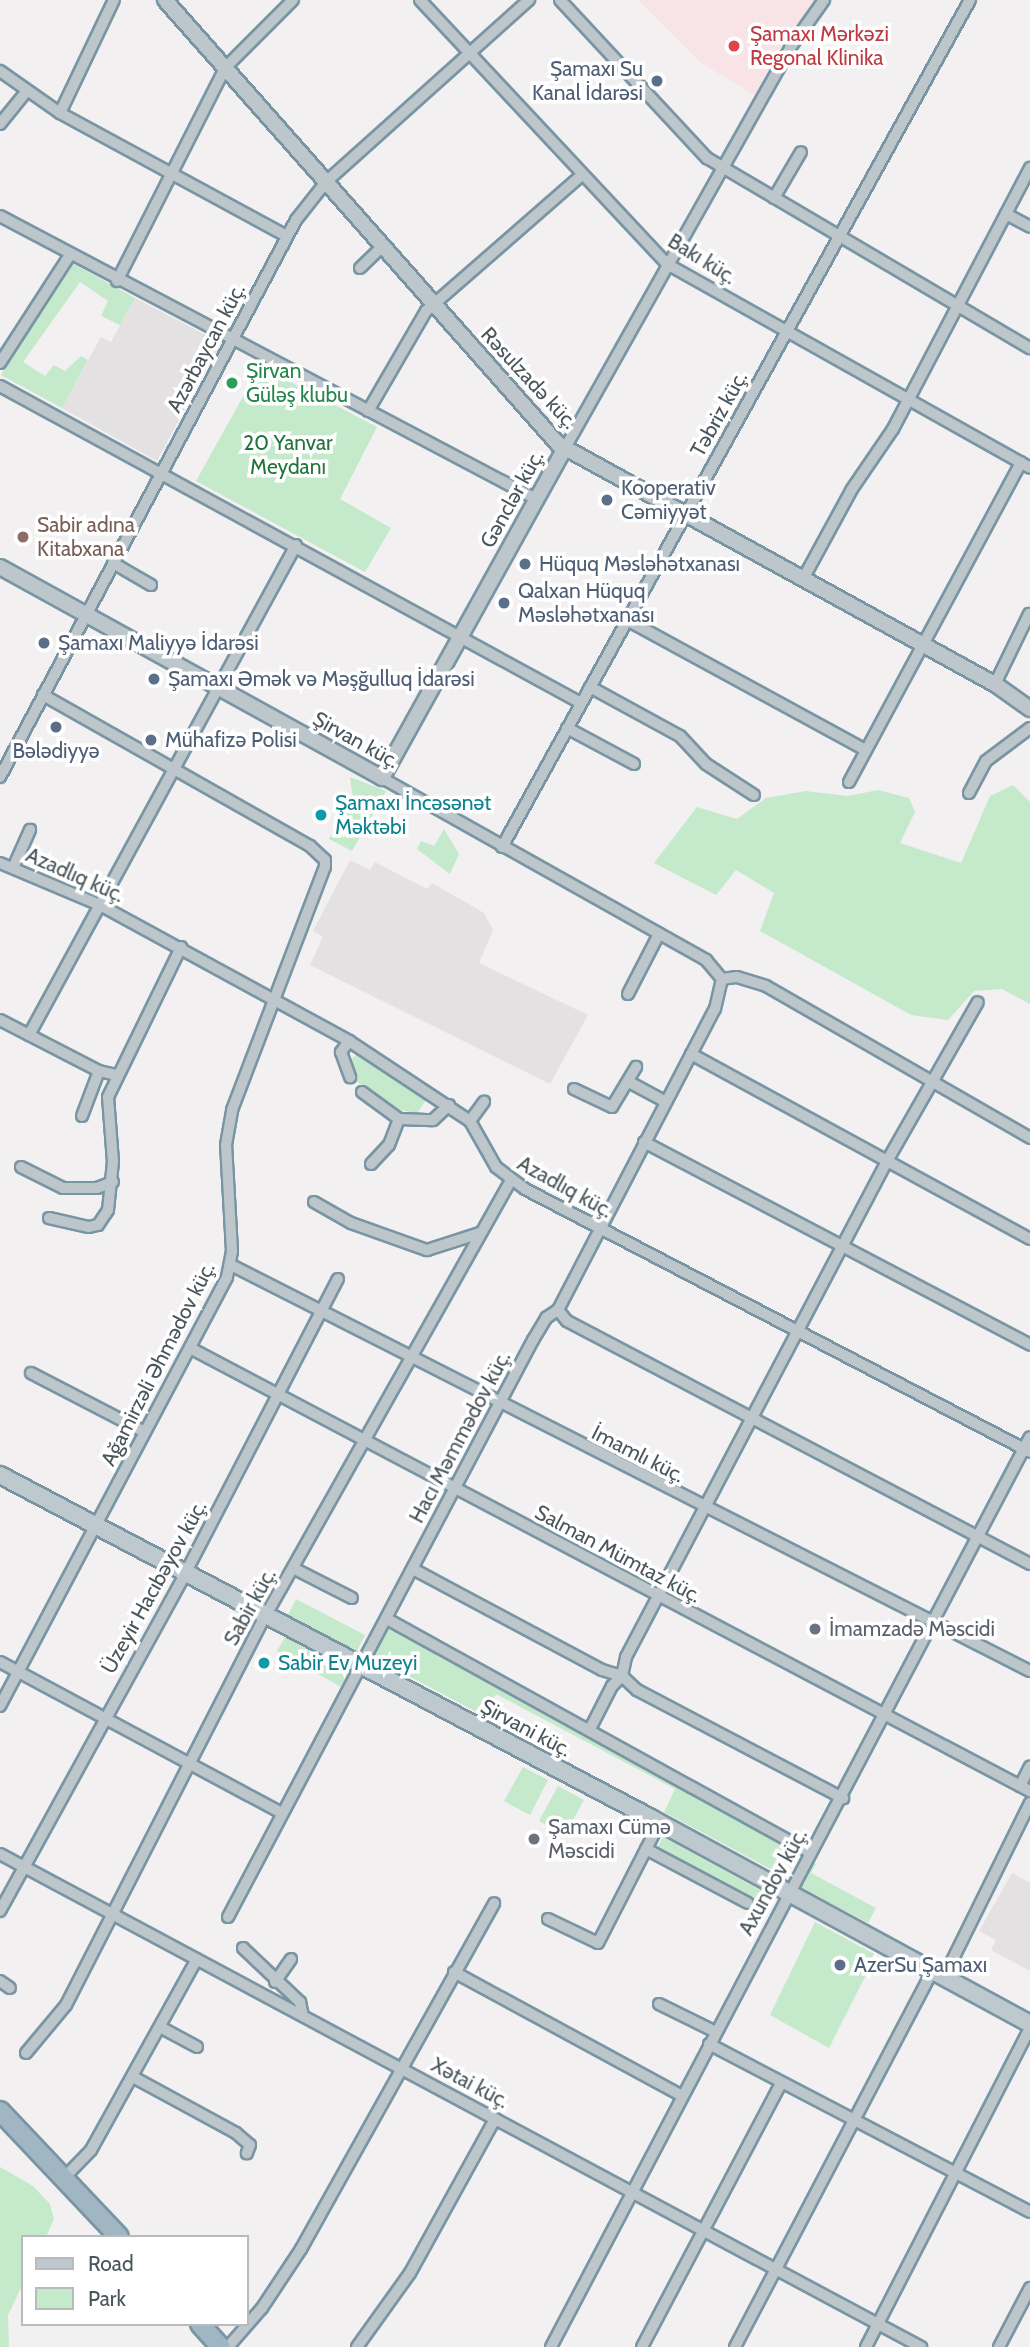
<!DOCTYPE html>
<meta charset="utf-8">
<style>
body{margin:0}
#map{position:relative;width:1030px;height:2347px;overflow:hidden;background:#f2f0f0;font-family:Cabin,sans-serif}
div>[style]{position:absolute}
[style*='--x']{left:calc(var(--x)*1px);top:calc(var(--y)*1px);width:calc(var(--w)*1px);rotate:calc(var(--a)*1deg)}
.education>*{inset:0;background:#e3e1e1}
.medical>*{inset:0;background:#f8e4e6}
.green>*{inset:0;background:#c4eacb}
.roads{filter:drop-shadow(2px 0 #7995a4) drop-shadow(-2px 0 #7995a4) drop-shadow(0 2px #7995a4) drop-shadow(0 -2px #7995a4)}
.minor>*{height:10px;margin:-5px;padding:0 5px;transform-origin:5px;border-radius:5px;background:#bdc6cb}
.tertiary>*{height:14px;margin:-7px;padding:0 7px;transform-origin:7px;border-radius:7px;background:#bdc6cb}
.secondary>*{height:16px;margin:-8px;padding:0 8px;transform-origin:8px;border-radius:8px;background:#bec9cf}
.trunk>*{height:18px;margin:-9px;padding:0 9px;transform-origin:9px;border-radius:9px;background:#a0b6c2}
.dots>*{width:19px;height:19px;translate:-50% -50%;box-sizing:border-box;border:4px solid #fff;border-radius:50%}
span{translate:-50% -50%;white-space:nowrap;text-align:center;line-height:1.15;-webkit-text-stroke:7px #fff;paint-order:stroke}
.health-label{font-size:21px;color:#be3a42}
.left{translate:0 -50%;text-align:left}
.service-label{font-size:21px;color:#4e5e75}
.right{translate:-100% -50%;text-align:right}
.street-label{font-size:21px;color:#4a565b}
.leisure-label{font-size:21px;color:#27864d}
.park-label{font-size:21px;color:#23743c}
.education-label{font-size:21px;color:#785e54}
.culture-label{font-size:21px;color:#0d838f}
.worship-label{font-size:21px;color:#5b616d}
.legend{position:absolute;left:21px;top:2235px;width:228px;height:91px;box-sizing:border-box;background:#fff;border:2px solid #b7bbbd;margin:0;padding:9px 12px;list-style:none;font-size:21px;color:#4a565b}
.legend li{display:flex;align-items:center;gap:14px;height:35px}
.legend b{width:35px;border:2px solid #b7bbbd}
</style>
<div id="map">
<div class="education">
<div style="clip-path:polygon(135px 298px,221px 343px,157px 461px,62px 408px,101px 337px,111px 342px)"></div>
<div style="clip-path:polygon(350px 860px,370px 870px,375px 862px,427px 889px,432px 883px,484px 913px,493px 930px,479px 963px,588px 1015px,550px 1084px,310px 965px,323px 937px,313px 931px)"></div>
<div style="clip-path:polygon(1012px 1873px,1030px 1883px,1030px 1971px,991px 1950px,996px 1940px,979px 1931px)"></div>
</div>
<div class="medical">
<div style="clip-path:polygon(638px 0,816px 0,793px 31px,756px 96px,700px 62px)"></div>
</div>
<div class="green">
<div style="clip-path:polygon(72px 263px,135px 298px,120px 325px,101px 316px,108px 301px,80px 282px,23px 362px,45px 376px,54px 365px,65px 371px,81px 356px,88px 360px,62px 408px,1px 375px)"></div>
<div style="clip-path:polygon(260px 366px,377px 427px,340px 499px,391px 528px,365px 572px,196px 481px)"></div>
<div style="clip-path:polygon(350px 777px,386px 791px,352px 851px,329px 839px,353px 798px)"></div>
<div style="clip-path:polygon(1013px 785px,1030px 802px,1030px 1004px,1002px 989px,974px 991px,948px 1020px,911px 1015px,760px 931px,774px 893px,736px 870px,716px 895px,654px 863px,697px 807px,737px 819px,766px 798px,806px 791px,848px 796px,878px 790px,909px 798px,915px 812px,900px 843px,961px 863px,990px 796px)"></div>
<div style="clip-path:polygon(444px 829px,459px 854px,450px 874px,417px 849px,421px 841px,434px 846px)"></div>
<div style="clip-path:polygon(357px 1054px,426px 1100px,417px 1113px,395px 1109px,355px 1080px,348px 1062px)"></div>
<div style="clip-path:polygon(296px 1599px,365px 1635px,356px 1653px,287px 1617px)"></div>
<div style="clip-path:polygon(388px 1629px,791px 1844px,776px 1872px,664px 1812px,675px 1789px,496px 1694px,484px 1716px,373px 1657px)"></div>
<div style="clip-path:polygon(285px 1637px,349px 1672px,341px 1687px,277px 1651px)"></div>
<div style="clip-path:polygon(523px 1767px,548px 1780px,530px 1815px,504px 1801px)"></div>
<div style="clip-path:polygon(558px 1786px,584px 1800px,565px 1834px,539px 1821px)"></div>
<div style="clip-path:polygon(663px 1837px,762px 1891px,756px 1902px,657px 1848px)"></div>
<div style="clip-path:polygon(810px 1860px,816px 1864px,811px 1873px,876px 1908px,868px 1923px,796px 1885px)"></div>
<div style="clip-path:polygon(815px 1922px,876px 1955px,829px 2048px,770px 2015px)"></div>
<div style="clip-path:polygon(0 2167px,33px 2186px,50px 2204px,54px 2219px,46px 2237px,23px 2237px,23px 2284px,8px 2315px,9px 2347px,0 2347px)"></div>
</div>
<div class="roads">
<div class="minor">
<div style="--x:420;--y:0;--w:362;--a:46.9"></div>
<div style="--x:667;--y:264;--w:416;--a:29.3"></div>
<div style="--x:560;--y:0;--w:216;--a:47.1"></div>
<div style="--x:707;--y:158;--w:375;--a:30.5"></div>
<div style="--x:0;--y:71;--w:73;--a:35"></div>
<div style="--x:60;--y:113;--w:258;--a:28.5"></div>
<div style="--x:60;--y:113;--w:125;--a:-64.5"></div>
<div style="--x:0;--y:124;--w:41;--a:-50.9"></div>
<div style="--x:774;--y:198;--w:53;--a:-59.6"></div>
<div style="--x:1006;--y:214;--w:27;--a:28"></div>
<div style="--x:0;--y:216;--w:606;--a:27.83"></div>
<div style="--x:360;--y:268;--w:32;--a:-44"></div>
<div style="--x:117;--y:281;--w:239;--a:-63.1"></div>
<div style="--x:225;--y:68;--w:96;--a:-45"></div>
<div style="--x:0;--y:363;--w:129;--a:-57.1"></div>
<div style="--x:0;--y:386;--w:662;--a:28.62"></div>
<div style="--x:368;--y:411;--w:116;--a:-59.9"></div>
<div style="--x:426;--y:311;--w:206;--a:-41.1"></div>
<div style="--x:565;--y:448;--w:459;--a:-60.6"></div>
<div style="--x:790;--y:48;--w:59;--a:-54.7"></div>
<div style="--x:113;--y:563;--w:44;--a:30.1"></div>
<div style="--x:803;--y:579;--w:102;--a:-61.4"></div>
<div style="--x:852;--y:489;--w:73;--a:-55.7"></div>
<div style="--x:893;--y:429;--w:295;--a:-62.3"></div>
<div style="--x:627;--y:620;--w:271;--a:28.6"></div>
<div style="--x:995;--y:684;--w:78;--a:-64.1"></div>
<div style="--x:590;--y:687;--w:102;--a:28.6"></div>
<div style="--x:680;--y:736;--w:38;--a:47"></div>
<div style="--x:706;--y:764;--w:57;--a:32.9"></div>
<div style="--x:567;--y:728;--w:76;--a:28.2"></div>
<div style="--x:0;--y:777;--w:631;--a:-62.01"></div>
<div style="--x:296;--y:220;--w:48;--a:-51.7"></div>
<div style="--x:326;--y:182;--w:273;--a:-41.9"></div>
<div style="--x:382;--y:778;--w:372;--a:29.3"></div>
<div style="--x:706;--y:960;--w:25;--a:50"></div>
<div style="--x:849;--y:782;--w:363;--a:-61.7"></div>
<div style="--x:969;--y:793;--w:36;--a:-62"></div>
<div style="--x:986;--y:761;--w:55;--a:-36.9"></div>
<div style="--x:502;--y:847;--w:968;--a:-61.08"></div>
<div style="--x:0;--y:863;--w:108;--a:22.8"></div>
<div style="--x:100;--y:905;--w:284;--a:28.6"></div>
<div style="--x:349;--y:1041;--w:145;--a:33.5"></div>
<div style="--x:470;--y:1121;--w:53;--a:60.5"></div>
<div style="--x:496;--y:1167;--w:36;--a:37"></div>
<div style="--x:525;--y:1189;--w:569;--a:27.51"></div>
<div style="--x:13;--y:868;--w:42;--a:-65.9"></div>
<div style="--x:722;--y:979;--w:15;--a:-8"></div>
<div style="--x:737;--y:977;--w:30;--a:17"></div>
<div style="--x:766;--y:986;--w:305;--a:29.9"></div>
<div style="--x:628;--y:994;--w:68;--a:-62.7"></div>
<div style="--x:0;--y:1020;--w:111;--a:27.3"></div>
<div style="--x:99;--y:1071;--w:17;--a:13"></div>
<div style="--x:29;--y:1035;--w:558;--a:-61.41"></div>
<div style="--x:349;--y:1041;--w:14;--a:126"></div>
<div style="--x:341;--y:1052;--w:27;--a:70"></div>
<div style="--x:691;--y:1054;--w:386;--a:28.6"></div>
<div style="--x:629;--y:1082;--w:42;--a:28.4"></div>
<div style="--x:574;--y:1089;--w:42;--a:25.3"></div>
<div style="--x:612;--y:1107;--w:47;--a:-59"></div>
<div style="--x:362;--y:1092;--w:46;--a:36.1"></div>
<div style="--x:82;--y:1116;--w:48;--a:-69.3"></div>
<div style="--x:470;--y:1121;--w:24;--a:-54"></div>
<div style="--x:644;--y:1142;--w:436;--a:27.7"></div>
<div style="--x:371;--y:1164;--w:26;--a:-47"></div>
<div style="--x:389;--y:1145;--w:28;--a:-69"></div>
<div style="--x:399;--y:1119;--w:34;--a:2"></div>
<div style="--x:433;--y:1120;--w:22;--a:-43"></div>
<div style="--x:21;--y:1167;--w:47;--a:26.6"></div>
<div style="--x:63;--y:1188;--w:34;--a:0"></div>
<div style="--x:97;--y:1188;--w:17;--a:-21"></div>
<div style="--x:314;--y:1202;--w:43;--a:29.6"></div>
<div style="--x:351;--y:1223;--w:81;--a:19.6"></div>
<div style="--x:427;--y:1250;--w:56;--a:-17.8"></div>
<div style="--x:49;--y:1218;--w:41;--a:12.7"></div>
<div style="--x:89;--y:1227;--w:9;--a:-13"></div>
<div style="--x:98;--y:1225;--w:18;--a:-56"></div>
<div style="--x:108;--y:1210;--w:48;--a:-84.1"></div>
<div style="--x:113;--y:1162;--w:65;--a:-94.4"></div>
<div style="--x:108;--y:1097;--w:167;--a:-64"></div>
<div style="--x:231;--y:1265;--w:896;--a:26.94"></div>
<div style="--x:558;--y:1310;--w:14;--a:51"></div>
<div style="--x:567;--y:1321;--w:523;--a:27.69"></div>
<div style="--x:190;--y:1348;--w:950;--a:27.81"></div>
<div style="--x:31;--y:1373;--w:128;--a:27.4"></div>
<div style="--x:293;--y:1568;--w:66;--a:27"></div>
<div style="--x:413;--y:1569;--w:214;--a:28.1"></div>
<div style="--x:602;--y:1670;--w:21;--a:17"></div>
<div style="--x:622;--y:1676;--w:21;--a:43"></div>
<div style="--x:637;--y:1690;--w:233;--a:27.7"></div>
<div style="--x:387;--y:1619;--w:482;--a:28.9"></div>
<div style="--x:0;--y:1662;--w:320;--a:28.2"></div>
<div style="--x:622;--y:1676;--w:19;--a:-78"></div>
<div style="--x:626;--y:1657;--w:558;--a:-62.24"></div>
<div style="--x:886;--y:1163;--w:185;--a:-60.3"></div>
<div style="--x:0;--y:1706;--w:485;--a:-62.1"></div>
<div style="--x:227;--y:1277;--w:26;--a:-79"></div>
<div style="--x:232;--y:1251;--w:106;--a:-93.2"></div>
<div style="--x:226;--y:1145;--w:36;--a:-80"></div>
<div style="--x:232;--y:1110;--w:260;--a:-69.1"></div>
<div style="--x:325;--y:867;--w:7;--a:-90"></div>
<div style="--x:325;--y:860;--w:21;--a:-137"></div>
<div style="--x:310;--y:846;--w:307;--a:-150.5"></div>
<div style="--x:590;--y:1729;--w:48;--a:-62.9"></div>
<div style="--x:612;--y:1686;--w:14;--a:-45"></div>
<div style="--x:1020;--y:1786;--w:22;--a:-63"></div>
<div style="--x:646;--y:1849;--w:115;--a:27.9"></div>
<div style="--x:0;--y:1854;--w:1045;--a:28.16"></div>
<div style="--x:0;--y:1911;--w:387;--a:-61.2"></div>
<div style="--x:186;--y:1572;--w:330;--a:-62.6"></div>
<div style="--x:228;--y:1917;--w:653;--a:-62.14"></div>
<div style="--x:533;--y:1340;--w:26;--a:-59"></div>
<div style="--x:546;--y:1318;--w:14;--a:-34"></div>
<div style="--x:558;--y:1310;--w:339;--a:-62.5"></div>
<div style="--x:715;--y:1009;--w:31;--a:-77"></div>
<div style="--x:548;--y:1919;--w:55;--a:25.6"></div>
<div style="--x:598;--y:1943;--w:136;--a:-62.9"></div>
<div style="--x:243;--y:1948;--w:79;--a:43.5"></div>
<div style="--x:300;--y:2002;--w:14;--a:78"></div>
<div style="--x:454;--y:1972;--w:260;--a:28.5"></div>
<div style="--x:944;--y:1977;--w:194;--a:-63.7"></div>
<div style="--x:0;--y:1981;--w:12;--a:35"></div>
<div style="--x:275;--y:1982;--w:28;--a:-55"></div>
<div style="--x:659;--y:2004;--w:64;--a:26.2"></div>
<div style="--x:160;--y:2027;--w:42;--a:28.4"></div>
<div style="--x:709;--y:2044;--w:362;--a:27.6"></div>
<div style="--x:26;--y:2053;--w:62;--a:-50.2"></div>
<div style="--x:66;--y:2005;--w:438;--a:-62.9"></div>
<div style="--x:266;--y:1615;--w:499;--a:-60.6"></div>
<div style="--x:133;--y:2077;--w:117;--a:28.5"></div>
<div style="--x:236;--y:2133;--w:18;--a:41"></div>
<div style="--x:250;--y:2145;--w:9;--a:111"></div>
<div style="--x:64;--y:2178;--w:39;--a:-46"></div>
<div style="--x:91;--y:2150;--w:218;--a:-61"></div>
<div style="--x:228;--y:2347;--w:52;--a:-48.9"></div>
<div style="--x:262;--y:2308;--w:71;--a:-56.5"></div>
<div style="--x:301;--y:2249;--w:396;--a:-60.8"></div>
<div style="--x:357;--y:2347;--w:91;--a:-54.4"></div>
<div style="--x:410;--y:2273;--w:176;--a:-61.1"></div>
<div style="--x:551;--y:2347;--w:1028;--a:-62.24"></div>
<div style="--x:642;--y:2347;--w:298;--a:-62.2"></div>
<div style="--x:735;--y:2347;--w:424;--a:-62.3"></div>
<div style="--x:866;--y:2347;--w:359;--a:-62.8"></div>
<div style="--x:999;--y:2347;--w:67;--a:-62.3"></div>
</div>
<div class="tertiary">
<div style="--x:165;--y:0;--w:593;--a:48.49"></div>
<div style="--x:558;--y:444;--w:499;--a:28.8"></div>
<div style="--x:995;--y:684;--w:43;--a:35.5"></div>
<div style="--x:0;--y:567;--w:436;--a:28.9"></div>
<div style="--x:382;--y:778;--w:377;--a:-61"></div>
</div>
<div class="secondary">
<div style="--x:0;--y:1475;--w:736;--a:27.78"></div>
<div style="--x:651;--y:1818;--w:431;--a:28.5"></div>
</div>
<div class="trunk">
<div style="--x:0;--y:2111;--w:173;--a:46.6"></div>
<div style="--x:200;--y:2324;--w:31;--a:48"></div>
</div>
</div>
<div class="dots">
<div style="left:734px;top:46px;background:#e0444e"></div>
<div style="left:657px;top:81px;background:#5c6f8a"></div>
<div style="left:232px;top:383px;background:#2e9e5b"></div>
<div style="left:607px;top:500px;background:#5c6f8a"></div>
<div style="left:23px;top:537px;background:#8d6e63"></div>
<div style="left:525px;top:564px;background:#5c6f8a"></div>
<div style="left:504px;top:603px;background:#5c6f8a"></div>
<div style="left:44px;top:643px;background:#5c6f8a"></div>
<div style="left:154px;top:679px;background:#5c6f8a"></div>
<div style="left:56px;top:727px;background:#5c6f8a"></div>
<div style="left:151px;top:740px;background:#5c6f8a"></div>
<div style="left:321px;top:815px;background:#0f9aa8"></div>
<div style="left:815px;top:1629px;background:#6b7280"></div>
<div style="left:264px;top:1663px;background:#0f9aa8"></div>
<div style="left:534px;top:1839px;background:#6b7280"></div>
<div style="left:840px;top:1965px;background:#5c6f8a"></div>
</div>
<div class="health-label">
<span class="left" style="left:750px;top:46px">Şamaxı Mərkəzi<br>Regonal Klinika</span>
</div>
<div class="service-label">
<span class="right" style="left:643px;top:81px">Şamaxı Su<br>Kanal İdarəsi</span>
<span class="left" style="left:621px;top:500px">Kooperativ<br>Cəmiyyət</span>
<span class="left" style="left:539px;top:564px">Hüquq Məsləhətxanası</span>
<span class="left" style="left:518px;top:603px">Qalxan Hüquq<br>Məsləhətxanası</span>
<span class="left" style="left:58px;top:643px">Şamaxı Maliyyə İdarəsi</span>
<span class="left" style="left:168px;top:679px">Şamaxı Əmək və Məşğulluq İdarəsi</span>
<span class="left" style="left:165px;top:740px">Mühafizə Polisi</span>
<span style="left:56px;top:751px">Bələdiyyə</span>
<span class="left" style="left:854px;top:1965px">AzerSu Şamaxı</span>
</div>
<div class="street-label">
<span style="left:702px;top:259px;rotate:32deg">Bakı küç.</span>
<span style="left:206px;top:348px;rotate:-62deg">Azərbaycan küç.</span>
<span style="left:529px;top:378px;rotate:47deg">Rəsulzadə küç.</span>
<span style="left:719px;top:414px;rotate:-61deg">Təbriz küç.</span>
<span style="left:512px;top:499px;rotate:-61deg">Gənclər küç.</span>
<span style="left:356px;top:740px;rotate:29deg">Şirvan küç.</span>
<span style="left:75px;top:875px;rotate:24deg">Azadlıq küç.</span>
<span style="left:565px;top:1187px;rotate:29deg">Azadlıq küç.</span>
<span style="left:158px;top:1364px;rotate:-63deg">Ağamirzəli Əhmədov küç.</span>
<span style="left:460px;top:1437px;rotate:-62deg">Hacı Məmmədov küç.</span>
<span style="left:638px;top:1454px;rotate:27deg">İmamlı küç.</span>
<span style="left:618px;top:1554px;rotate:28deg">Salman Mümtaz küç.</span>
<span style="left:154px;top:1587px;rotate:-61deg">Üzeyir Hacıbəyov küç.</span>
<span style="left:250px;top:1607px;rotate:-61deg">Sabir küç.</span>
<span style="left:526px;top:1728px;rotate:28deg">Şirvani küç.</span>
<span style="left:773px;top:1882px;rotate:-61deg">Axundov küç.</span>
<span style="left:470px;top:2083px;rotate:28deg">Xətai küç.</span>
</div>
<div class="leisure-label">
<span class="left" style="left:246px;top:383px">Şirvan<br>Güləş klubu</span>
</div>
<div class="park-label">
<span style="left:288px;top:455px">20 Yanvar<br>Meydanı</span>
</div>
<div class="education-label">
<span class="left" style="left:37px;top:537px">Sabir adına<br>Kitabxana</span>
</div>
<div class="culture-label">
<span class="left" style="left:335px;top:815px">Şamaxı İncəsənət<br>Məktəbi</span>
<span class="left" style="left:278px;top:1663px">Sabir Ev Muzeyi</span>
</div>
<div class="worship-label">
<span class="left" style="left:829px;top:1629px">İmamzadə Məscidi</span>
<span class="left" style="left:548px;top:1839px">Şamaxı Cümə<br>Məscidi</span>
</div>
<ul class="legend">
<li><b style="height:9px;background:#bec9cf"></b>Road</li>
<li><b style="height:19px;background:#c4eacb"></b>Park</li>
</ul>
</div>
